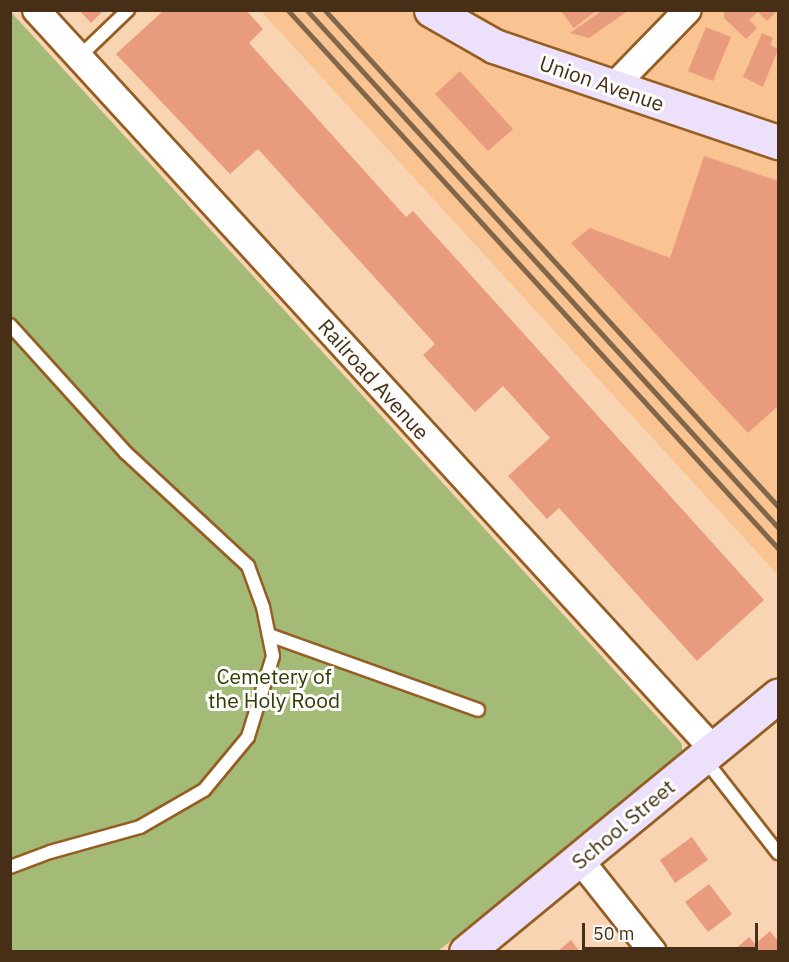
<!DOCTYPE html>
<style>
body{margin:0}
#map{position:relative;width:789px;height:962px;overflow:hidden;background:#f9d4b2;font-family:"IBM Plex Sans",sans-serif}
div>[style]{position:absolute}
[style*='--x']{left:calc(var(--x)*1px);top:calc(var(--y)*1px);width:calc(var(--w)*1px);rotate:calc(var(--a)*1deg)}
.built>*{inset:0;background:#f9c392}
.green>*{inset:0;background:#a4ba77}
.building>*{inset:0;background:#e99c7d}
.roads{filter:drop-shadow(2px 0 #955e23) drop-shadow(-2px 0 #955e23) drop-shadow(0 2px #955e23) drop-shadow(0 -2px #955e23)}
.lane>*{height:12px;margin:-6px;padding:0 6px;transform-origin:6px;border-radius:6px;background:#fff}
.street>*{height:26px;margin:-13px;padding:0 13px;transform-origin:13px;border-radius:13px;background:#fff}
.secondary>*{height:33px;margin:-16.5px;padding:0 16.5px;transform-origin:16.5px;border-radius:16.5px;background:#ece0fa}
.rail>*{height:4.5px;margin:-2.25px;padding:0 2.25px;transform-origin:2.25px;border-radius:2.25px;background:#82664a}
span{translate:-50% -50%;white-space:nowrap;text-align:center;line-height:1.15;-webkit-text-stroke:6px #fcfcfc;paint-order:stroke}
.street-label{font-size:21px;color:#472f17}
.park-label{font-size:21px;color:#2f3e00}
.frame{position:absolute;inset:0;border:12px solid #472f17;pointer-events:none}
.scale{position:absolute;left:582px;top:923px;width:176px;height:27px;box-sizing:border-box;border:3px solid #472f17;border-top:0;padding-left:8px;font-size:18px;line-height:21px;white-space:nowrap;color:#472f17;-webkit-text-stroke:4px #fcfcfc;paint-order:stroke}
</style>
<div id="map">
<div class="built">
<div style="clip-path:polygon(261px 11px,778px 11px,778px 575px,271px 22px)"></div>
</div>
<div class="green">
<div style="clip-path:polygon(10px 11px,682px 744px,682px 761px,438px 951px,11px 951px)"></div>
</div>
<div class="building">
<div style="clip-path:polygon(79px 10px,104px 10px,91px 23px)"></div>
<div style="clip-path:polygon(164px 10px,246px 10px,263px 29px,249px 43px,406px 217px,413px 211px,764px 600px,697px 661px,559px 508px,547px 519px,508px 476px,550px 438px,503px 386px,475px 412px,423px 355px,435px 344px,258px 149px,230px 174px,116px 54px)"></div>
<div style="clip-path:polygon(560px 10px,597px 10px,574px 28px)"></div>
<div style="clip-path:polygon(603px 10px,629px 10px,589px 38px,570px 33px)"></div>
<div style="clip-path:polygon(724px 10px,778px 10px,767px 21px,758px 12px,749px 20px,757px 28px,746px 39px,724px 18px)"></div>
<div style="clip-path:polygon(706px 27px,731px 37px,713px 81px,688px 71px)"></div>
<div style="clip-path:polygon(762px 33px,773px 38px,770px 45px,778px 49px,763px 87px,743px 77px)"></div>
<div style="clip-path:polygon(460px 71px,513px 129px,488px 151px,435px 94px)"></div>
<div style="clip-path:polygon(704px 156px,778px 181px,778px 406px,748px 433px,571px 243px,590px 228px,670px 258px)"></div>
<div style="clip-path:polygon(692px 837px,708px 860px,675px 883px,660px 860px)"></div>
<div style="clip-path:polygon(709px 884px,732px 914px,708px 932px,685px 902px)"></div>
<div style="clip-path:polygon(770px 931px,778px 941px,778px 952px,732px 952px,749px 937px,755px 944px)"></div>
<div style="clip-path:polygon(571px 940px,580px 952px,557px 952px)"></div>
</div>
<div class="roads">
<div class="lane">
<div style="--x:79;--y:57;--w:68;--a:-43.8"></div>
<div style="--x:10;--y:325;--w:171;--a:47.8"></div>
<div style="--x:125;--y:452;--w:168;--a:42.8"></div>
<div style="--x:248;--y:566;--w:44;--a:69.9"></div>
<div style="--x:263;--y:607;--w:50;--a:78.5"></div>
<div style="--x:273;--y:656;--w:85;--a:107.2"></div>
<div style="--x:248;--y:737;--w:69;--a:129.7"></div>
<div style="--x:204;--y:790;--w:74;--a:150"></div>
<div style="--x:140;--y:827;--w:93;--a:164.5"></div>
<div style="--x:50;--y:852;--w:43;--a:159.4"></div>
<div style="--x:269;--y:635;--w:222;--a:19.7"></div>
<div style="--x:703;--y:757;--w:122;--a:52"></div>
</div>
<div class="street">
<div style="--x:36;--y:10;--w:1001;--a:47.51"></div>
<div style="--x:613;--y:87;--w:107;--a:-45.8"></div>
<div style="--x:580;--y:860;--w:117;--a:51.6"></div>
</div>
<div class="secondary">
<div style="--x:431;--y:10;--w:73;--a:29.7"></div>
<div style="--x:494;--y:46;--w:300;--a:18.7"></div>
<div style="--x:466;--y:952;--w:404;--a:-39.4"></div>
</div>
</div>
<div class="rail">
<div style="--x:288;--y:10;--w:728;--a:47.67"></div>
<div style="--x:307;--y:10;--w:699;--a:47.67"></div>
<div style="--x:325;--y:10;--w:672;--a:47.59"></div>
</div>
<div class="street-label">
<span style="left:602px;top:83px;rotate:19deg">Union Avenue</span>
<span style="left:374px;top:379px;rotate:48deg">Railroad Avenue</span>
<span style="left:623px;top:824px;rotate:-40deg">School Street</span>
</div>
<div class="park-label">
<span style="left:274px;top:688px">Cemetery of<br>the Holy Rood</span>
</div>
<div class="frame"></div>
<div class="scale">50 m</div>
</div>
